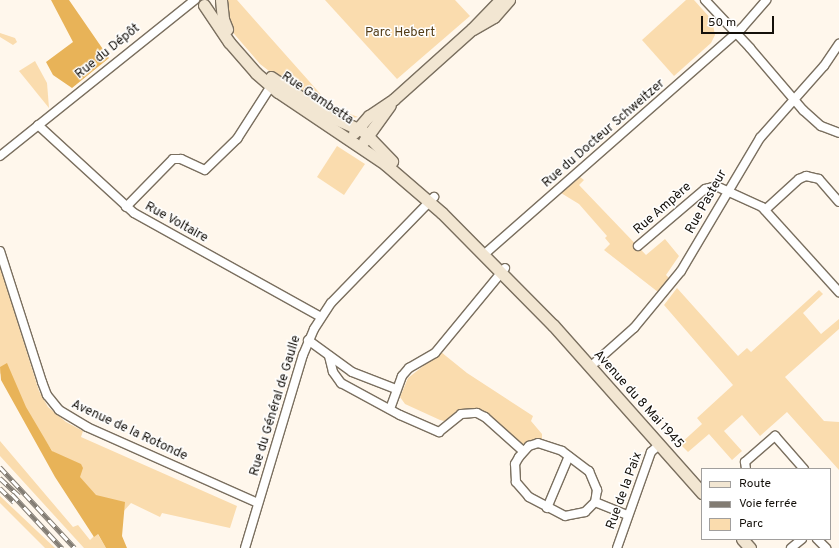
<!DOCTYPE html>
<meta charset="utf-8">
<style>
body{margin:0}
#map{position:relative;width:839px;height:548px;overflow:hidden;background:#fff7ec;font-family:Overpass,sans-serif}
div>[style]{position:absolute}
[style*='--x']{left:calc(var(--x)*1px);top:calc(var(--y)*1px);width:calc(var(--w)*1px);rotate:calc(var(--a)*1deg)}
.green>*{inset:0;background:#fadcae}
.forest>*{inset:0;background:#e8b358}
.roads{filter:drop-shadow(1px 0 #7a6f5f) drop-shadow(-1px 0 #7a6f5f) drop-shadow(0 1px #7a6f5f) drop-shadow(0 -1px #7a6f5f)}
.street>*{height:8px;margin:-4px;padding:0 4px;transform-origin:4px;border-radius:4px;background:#fff}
.secondary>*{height:11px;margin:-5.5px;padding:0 5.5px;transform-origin:5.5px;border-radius:5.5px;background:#f2e6d2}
.rail>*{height:4.5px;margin-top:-2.25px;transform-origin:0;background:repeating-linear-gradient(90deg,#fff 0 9px,#827c73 0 18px);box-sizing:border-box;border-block:1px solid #827c73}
span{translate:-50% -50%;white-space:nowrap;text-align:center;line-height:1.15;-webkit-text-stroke:3px #fff;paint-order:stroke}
.park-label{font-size:13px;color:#533d17}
.street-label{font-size:13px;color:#14100a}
.legend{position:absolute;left:701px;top:468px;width:130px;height:72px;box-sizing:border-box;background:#fff;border:1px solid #a19f9d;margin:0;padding:5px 7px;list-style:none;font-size:12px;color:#14100a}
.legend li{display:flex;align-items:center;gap:8px;height:20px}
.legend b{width:20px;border:1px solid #a19f9d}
.scale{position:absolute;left:701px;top:16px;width:73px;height:18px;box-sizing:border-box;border:2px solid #14100a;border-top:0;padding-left:5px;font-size:12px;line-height:14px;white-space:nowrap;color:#14100a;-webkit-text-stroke:3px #fff;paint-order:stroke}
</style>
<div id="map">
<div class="green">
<div style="clip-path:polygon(227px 0,237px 0,332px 107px,358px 117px,346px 119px,338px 117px,299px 92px,301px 88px,289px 80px,286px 84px,260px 64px,229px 28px,224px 11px)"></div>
<div style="clip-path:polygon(325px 0,455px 0,470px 16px,397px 79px)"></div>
<div style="clip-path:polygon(686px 0,694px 0,712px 20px,715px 35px,711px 43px,674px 76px,642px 40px)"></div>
<div style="clip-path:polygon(0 33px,15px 38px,17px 42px,13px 45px,0 37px)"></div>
<div style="clip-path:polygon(35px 61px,47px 83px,49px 108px,19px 71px)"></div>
<div style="clip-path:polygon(337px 146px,365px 164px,344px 195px,317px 177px)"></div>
<div style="clip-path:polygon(580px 177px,584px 180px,579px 185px,646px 255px,665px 239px,679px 256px,666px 275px,669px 278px,658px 292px,604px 250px,610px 244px,605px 238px,607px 236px,579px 204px,561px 193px)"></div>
<div style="clip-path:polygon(0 266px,39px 391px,48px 407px,66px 422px,83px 431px,81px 437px,237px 506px,230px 528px,162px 513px,160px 517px,131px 503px,106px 531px,0 373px)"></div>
<div style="clip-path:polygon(677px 288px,738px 356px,747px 348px,751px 352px,819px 290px,823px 294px,803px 313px,821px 334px,839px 319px,839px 329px,785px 377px,824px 421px,839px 422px,839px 470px,787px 412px,760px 436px,742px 415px,724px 431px,742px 451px,732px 460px,709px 434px,688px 452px,680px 444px,702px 424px,697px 418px,733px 385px,664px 305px)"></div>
<div style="clip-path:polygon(441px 352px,467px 373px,533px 416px,531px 421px,542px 434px,542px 444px,523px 451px,472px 412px,452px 423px,440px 420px,405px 404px,400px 397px,408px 378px)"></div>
<div style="clip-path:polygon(0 441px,73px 527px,78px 525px,90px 540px,97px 533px,106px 548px,84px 548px,0 456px)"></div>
<div style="clip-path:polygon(0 496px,55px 548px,45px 548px,0 503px)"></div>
</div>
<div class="forest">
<div style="clip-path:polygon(51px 0,69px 0,109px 58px,72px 88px,53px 75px,46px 62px,73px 42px)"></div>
<div style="clip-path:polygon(7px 363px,26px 407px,52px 451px,81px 464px,83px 468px,80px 477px,96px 495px,125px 502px,122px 536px,127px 548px,106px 548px,98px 534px,94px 537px,55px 477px,1px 380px,0 367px)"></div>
</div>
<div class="roads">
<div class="street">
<div style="--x:705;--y:0;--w:66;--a:46.8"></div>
<div style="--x:750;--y:48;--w:82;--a:49.5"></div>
<div style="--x:803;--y:110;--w:24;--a:42"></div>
<div style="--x:821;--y:126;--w:19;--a:21"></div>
<div style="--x:38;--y:125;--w:130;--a:42.5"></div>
<div style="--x:134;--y:213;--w:214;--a:29.1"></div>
<div style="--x:0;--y:156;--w:250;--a:-38.7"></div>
<div style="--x:126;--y:207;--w:67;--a:-45.6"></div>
<div style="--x:173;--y:159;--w:8;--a:0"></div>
<div style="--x:181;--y:159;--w:26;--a:25"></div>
<div style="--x:205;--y:170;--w:45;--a:-44.1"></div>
<div style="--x:237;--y:139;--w:63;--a:-57.3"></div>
<div style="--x:765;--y:210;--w:46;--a:-42.4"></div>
<div style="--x:799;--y:179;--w:8;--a:-23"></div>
<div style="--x:806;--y:176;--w:13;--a:13"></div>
<div style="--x:819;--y:179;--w:30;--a:49"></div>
<div style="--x:638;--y:246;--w:88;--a:-40.4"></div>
<div style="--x:705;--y:189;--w:11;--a:-15"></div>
<div style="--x:716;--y:186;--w:51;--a:24.5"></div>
<div style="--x:762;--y:207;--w:115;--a:47.8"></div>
<div style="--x:0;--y:251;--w:138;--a:72.2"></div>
<div style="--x:42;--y:382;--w:14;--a:69"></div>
<div style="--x:47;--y:395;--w:19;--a:51"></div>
<div style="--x:59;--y:410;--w:33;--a:31"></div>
<div style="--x:87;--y:427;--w:187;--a:24"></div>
<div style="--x:488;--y:251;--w:338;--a:-41.3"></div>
<div style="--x:742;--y:28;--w:37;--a:-49"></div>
<div style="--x:308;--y:340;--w:54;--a:36"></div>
<div style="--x:352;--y:372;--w:47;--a:21.1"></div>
<div style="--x:329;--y:356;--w:16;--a:76"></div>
<div style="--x:333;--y:372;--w:14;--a:54"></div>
<div style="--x:341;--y:383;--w:67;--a:28.5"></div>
<div style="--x:400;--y:415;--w:43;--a:23.6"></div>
<div style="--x:439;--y:432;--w:28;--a:-39"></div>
<div style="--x:461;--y:414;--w:16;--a:-4"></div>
<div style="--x:477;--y:413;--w:9;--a:27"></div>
<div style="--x:485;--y:417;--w:51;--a:41.8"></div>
<div style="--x:590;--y:367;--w:59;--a:-41.6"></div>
<div style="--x:634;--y:328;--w:74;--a:-50.5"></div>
<div style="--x:681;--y:271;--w:155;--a:-59.3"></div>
<div style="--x:760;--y:138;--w:96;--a:-48.4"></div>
<div style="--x:824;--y:66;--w:27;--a:-56"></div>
<div style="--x:390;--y:409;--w:35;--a:-70"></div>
<div style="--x:402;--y:376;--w:11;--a:-49"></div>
<div style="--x:409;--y:368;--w:30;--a:-30"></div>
<div style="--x:435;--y:353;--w:110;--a:-50.5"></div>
<div style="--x:538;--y:443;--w:25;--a:18"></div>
<div style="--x:562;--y:451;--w:34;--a:37"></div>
<div style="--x:589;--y:471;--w:21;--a:67"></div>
<div style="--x:597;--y:490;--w:12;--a:99"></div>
<div style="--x:595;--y:502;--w:14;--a:135"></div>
<div style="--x:585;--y:512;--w:20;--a:169"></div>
<div style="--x:565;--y:516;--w:41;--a:-152.2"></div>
<div style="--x:529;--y:497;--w:20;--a:-131"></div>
<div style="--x:516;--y:482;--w:18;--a:-93"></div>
<div style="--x:515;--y:464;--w:8;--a:-60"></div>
<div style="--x:519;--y:457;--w:15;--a:-48"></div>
<div style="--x:529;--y:446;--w:9;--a:-18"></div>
<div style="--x:746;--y:469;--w:7;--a:-98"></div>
<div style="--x:745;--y:462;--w:40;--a:-41"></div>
<div style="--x:775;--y:436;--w:44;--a:48.7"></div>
<div style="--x:595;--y:502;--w:35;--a:22"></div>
<div style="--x:547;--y:508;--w:56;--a:-67.1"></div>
<div style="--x:817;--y:539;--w:13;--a:45"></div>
<div style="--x:245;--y:548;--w:202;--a:-73.3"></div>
<div style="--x:303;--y:355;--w:28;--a:-67"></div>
<div style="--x:314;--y:329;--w:31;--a:-57"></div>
<div style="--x:331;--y:303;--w:148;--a:-45.8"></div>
<div style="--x:617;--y:548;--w:102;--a:-70.5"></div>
<div style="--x:651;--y:452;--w:11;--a:-41"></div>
<div style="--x:791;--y:548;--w:14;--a:-39"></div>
</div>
<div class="secondary">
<div style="--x:221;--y:0;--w:19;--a:84"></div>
<div style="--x:223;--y:19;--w:11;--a:68"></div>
<div style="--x:204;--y:5;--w:45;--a:56"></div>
<div style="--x:229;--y:42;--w:41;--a:48.9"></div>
<div style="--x:256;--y:73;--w:29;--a:41"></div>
<div style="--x:278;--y:92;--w:129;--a:33.9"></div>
<div style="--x:385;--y:164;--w:75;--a:40.7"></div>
<div style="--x:442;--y:213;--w:158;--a:45.3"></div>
<div style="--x:553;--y:325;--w:225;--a:48.4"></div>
<div style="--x:473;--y:29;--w:24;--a:-30"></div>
<div style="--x:494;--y:17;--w:23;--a:-49"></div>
<div style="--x:271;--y:77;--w:70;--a:33.9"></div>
<div style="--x:329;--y:116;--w:37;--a:24"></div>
<div style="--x:363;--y:131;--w:42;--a:46"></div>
<div style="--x:354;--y:133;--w:23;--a:-49"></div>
<div style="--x:369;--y:116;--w:30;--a:-34"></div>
<div style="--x:394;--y:99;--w:105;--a:-41.9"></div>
<div style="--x:472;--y:29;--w:40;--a:-46"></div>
<div style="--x:364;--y:141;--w:44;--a:-54.2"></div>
<div style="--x:742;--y:539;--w:12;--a:48"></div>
</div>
</div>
<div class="rail">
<div style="--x:0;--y:467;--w:110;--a:47.2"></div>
<div style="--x:0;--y:478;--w:26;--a:43"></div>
<div style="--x:0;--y:488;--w:20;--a:45"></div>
<div style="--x:12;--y:494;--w:74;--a:47.2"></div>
</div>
<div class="park-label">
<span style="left:400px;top:33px">Parc Hebert</span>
</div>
<div class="street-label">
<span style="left:108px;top:52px;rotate:-39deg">Rue du Dépôt</span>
<span style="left:317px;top:99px;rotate:34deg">Rue Gambetta</span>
<span style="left:604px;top:134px;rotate:-41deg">Rue du Docteur Schweitzer</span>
<span style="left:707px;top:202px;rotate:-61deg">Rue Pasteur</span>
<span style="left:663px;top:209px;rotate:-41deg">Rue Ampère</span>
<span style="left:176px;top:223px;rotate:29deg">Rue Voltaire</span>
<span style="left:638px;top:400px;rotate:48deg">Avenue du 8 Mai 1945</span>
<span style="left:276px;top:406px;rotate:-73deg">Rue du Général de Gaulle</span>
<span style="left:129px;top:431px;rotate:25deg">Avenue de la Rotonde</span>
<span style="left:625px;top:491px;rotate:-70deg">Rue de la Paix</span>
</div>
<ul class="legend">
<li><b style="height:5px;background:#f2e6d2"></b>Route</li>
<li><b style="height:5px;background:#827c73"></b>Voie ferrée</li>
<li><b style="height:11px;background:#fadcae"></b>Parc</li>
</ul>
<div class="scale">50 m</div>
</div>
